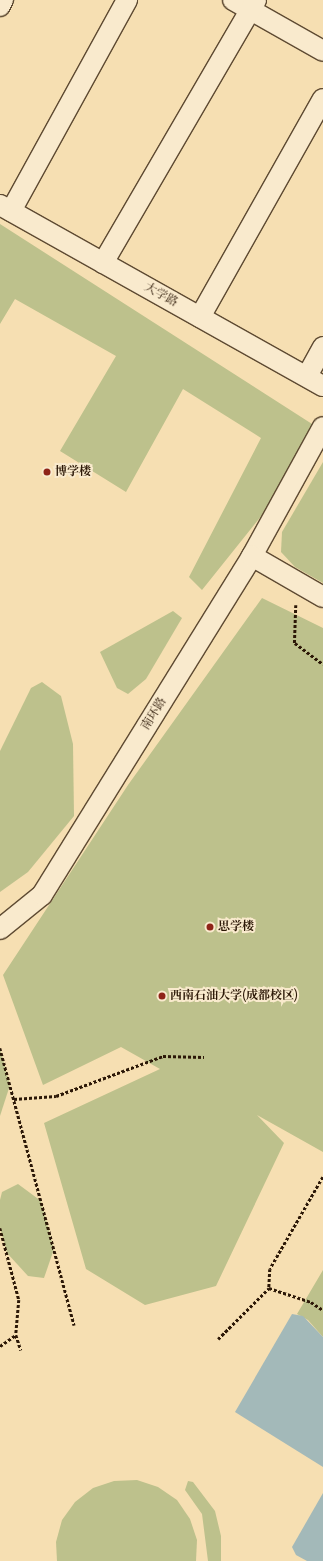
<!DOCTYPE html>
<meta charset="utf-8">
<style>
body{margin:0}
#map{position:relative;width:323px;height:1561px;overflow:hidden;background:#f6dfb2;font-family:Cardo,"Noto Serif SC",serif}
div>[style]{position:absolute}
[style*='--x']{left:calc(var(--x)*1px);top:calc(var(--y)*1px);width:calc(var(--w)*1px);rotate:calc(var(--a)*1deg)}
.green>*{inset:0;background:#bdc18c}
.water>*{inset:0;background:#a3b9b9}
.path>*{height:2.5px;margin-top:-1.25px;transform-origin:0;background:repeating-linear-gradient(90deg,#2c1807 0 3px,transparent 0 5px)}
.roads{filter:drop-shadow(1px 0 #5e4a32) drop-shadow(-1px 0 #5e4a32) drop-shadow(0 1px #5e4a32) drop-shadow(0 -1px #5e4a32)}
.minor>*{height:20px;margin:-10px;padding:0 10px;transform-origin:10px;border-radius:10px;background:#f9eacd}
.dots>*{width:11px;height:11px;translate:-50% -50%;box-sizing:border-box;border:2px solid #f9eacd;border-radius:50%}
span{translate:-50% -50%;white-space:nowrap;text-align:center;line-height:1.15;-webkit-text-stroke:4px #f9eacd;paint-order:stroke}
.street-label{font-size:12px;color:#2c1807}
.poi-label{font-size:12px;color:#2c1807;font-weight:700}
.left{translate:0 -50%;text-align:left}
</style>
<div id="map">
<div class="green">
<div style="clip-path:polygon(0 224px,323px 431px,323px 439px,202px 590px,189px 577px,261px 438px,183px 389px,126px 492px,60px 451px,116px 356px,15px 299px,0 324px)"></div>
<div style="clip-path:polygon(323px 462px,323px 583px,295px 567px,281px 552px,282px 532px)"></div>
<div style="clip-path:polygon(262px 598px,323px 628px,323px 1152px,257px 1115px,284px 1143px,216px 1286px,145px 1305px,86px 1269px,44px 1123px,160px 1069px,121px 1047px,43px 1085px,3px 975px,128px 785px)"></div>
<div style="clip-path:polygon(173px 611px,182px 618px,146px 679px,128px 694px,117px 688px,100px 652px)"></div>
<div style="clip-path:polygon(42px 682px,61px 696px,73px 744px,74px 816px,28px 872px,0 892px,0 751px,31px 688px)"></div>
<div style="clip-path:polygon(0 1048px,10px 1085px,0 1116px)"></div>
<div style="clip-path:polygon(18px 1184px,41px 1201px,54px 1249px,44px 1278px,28px 1276px,7px 1253px,0 1228px,0 1200px,2px 1192px)"></div>
<div style="clip-path:polygon(323px 1270px,323px 1337px,308px 1320px,297px 1314px)"></div>
<div style="clip-path:polygon(137px 1480px,158px 1487px,177px 1500px,190px 1519px,197px 1540px,196px 1561px,57px 1561px,56px 1542px,62px 1520px,75px 1502px,93px 1488px,114px 1481px)"></div>
<div style="clip-path:polygon(188px 1481px,193px 1482px,215px 1511px,221px 1536px,221px 1561px,208px 1561px,202px 1514px,185px 1490px)"></div>
</div>
<div class="water">
<div style="clip-path:polygon(292px 1314px,303px 1316px,323px 1337px,323px 1467px,235px 1412px)"></div>
<div style="clip-path:polygon(323px 1493px,323px 1561px,307px 1561px,296px 1555px,292px 1547px)"></div>
</div>
<div class="path">
<div style="--x:296;--y:605;--w:38;--a:92"></div>
<div style="--x:295;--y:643;--w:35;--a:37"></div>
<div style="--x:0;--y:1048;--w:287;--a:75"></div>
<div style="--x:14;--y:1099;--w:42;--a:-4.1"></div>
<div style="--x:56;--y:1096;--w:114;--a:-20.5"></div>
<div style="--x:163;--y:1056;--w:41;--a:1.4"></div>
<div style="--x:323;--y:1177;--w:106;--a:119.9"></div>
<div style="--x:270;--y:1269;--w:19;--a:93"></div>
<div style="--x:269;--y:1288;--w:44;--a:18.4"></div>
<div style="--x:311;--y:1302;--w:14;--a:34"></div>
<div style="--x:0;--y:1228;--w:74;--a:75.2"></div>
<div style="--x:19;--y:1300;--w:35;--a:95"></div>
<div style="--x:16;--y:1335;--w:16;--a:72"></div>
<div style="--x:218;--y:1339;--w:72;--a:-45"></div>
<div style="--x:0;--y:1346;--w:19;--a:-35"></div>
</div>
<div class="roads">
<div class="minor">
<div style="--x:233;--y:0;--w:103;--a:29.5"></div>
<div style="--x:0;--y:6;--w:7;--a:-63"></div>
<div style="--x:0;--y:205;--w:370;--a:29.3"></div>
<div style="--x:11;--y:211;--w:241;--a:-61.2"></div>
<div style="--x:103;--y:263;--w:304;--a:-59.8"></div>
<div style="--x:200;--y:317;--w:250;--a:-60.6"></div>
<div style="--x:307;--y:376;--w:33;--a:-61"></div>
<div style="--x:252;--y:556;--w:147;--a:-61.2"></div>
<div style="--x:0;--y:929;--w:54;--a:-39"></div>
<div style="--x:42;--y:895;--w:399;--a:-58.2"></div>
<div style="--x:252;--y:556;--w:82;--a:30"></div>
</div>
</div>
<div class="dots">
<div style="left:47px;top:472px;background:#8f2418"></div>
<div style="left:210px;top:927px;background:#8f2418"></div>
<div style="left:162px;top:996px;background:#8f2418"></div>
</div>
<div class="street-label">
<span style="left:161px;top:295px;rotate:29deg">大学路</span>
<span style="left:154px;top:714px;rotate:-58deg">南环路</span>
</div>
<div class="poi-label">
<span class="left" style="left:55px;top:472px">博学楼</span>
<span class="left" style="left:218px;top:927px">思学楼</span>
<span class="left" style="left:170px;top:996px">西南石油大学(成都校区)</span>
</div>
</div>
